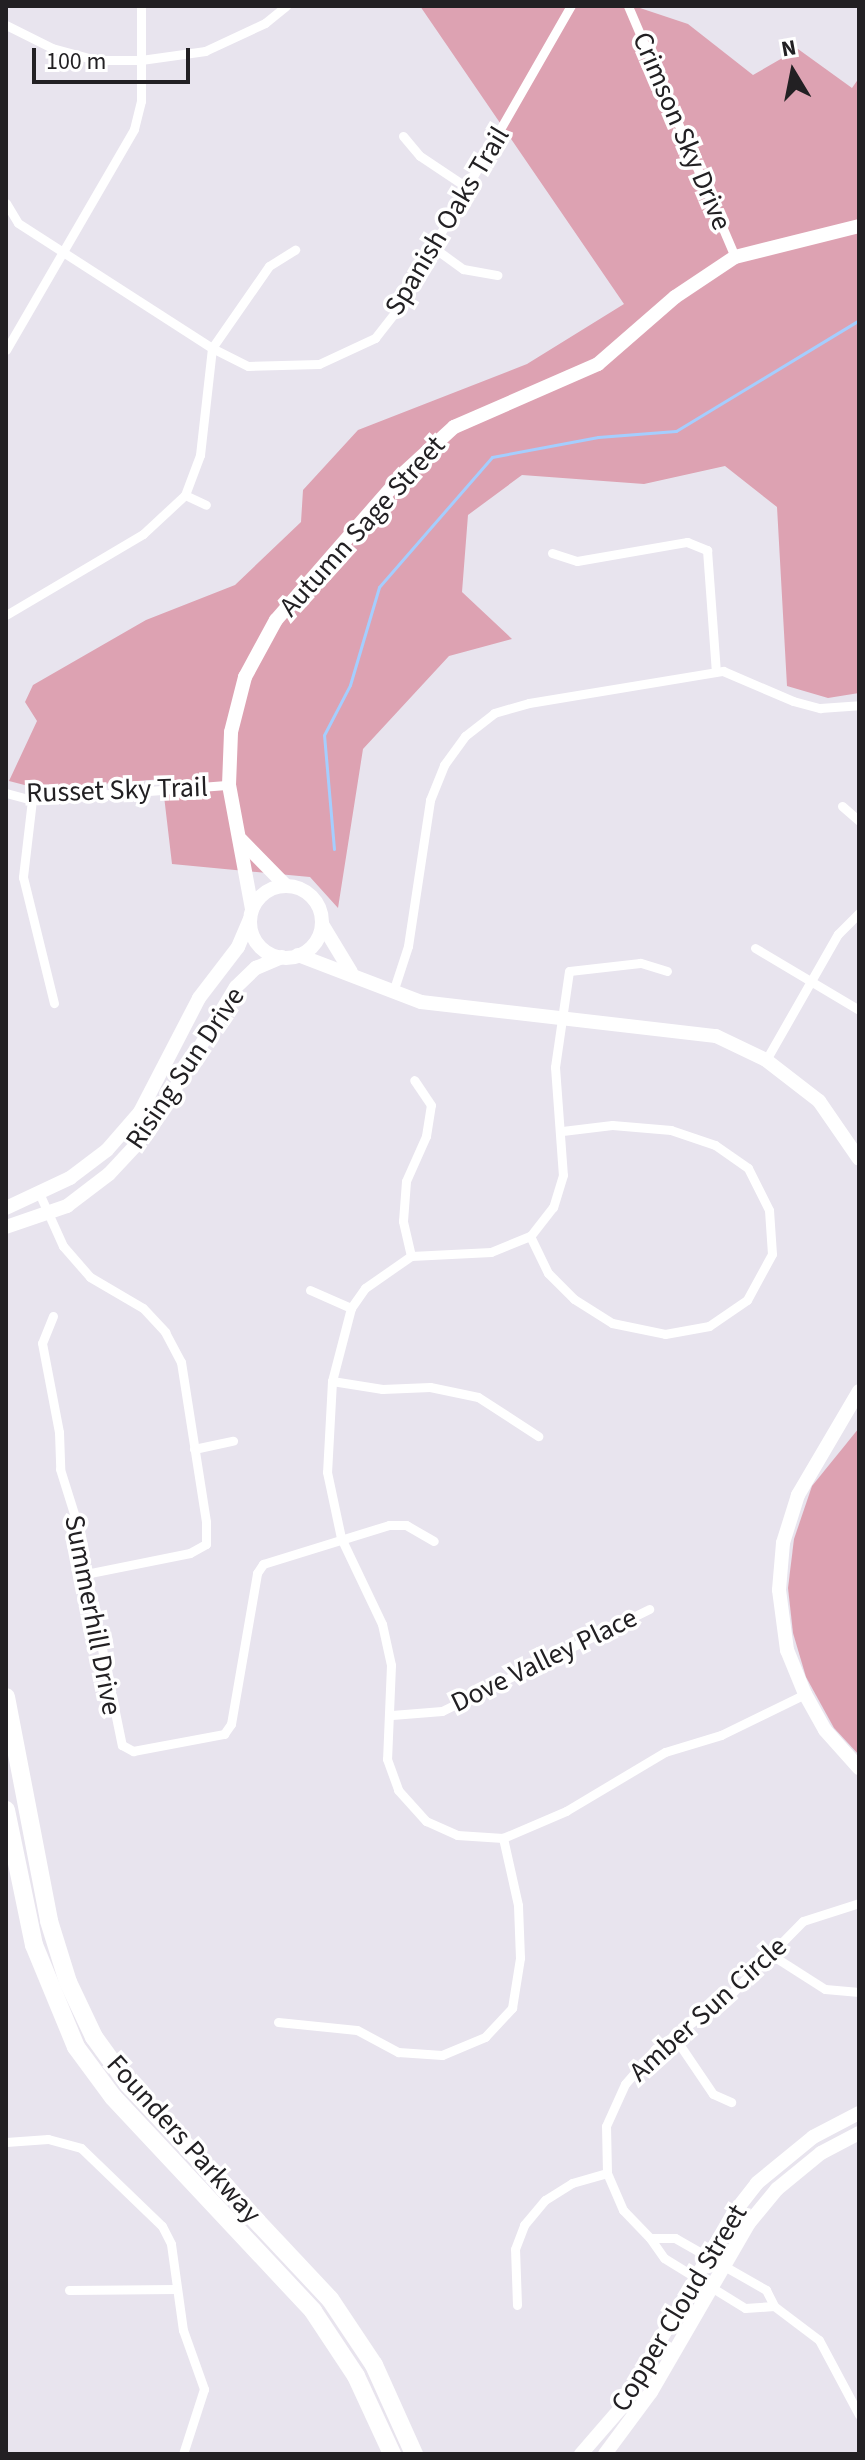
<!DOCTYPE html>
<style>
body{margin:0}
#map{position:relative;width:865px;height:2460px;overflow:hidden;background:#e8e4ee;font-family:"Source Sans 3",sans-serif}
div>[style]{position:absolute}
[style*='--x']{left:calc(var(--x)*1px);top:calc(var(--y)*1px);width:calc(var(--w)*1px);rotate:calc(var(--a)*1deg)}
.green>*{inset:0;background:#dda2b2}
.stream>*{height:3px;margin:-1.5px;padding:0 1.5px;transform-origin:1.5px;border-radius:1.5px;background:#a5cefe}
.street>*{height:9px;margin:-4.5px;padding:0 4.5px;transform-origin:4.5px;border-radius:4.5px;background:#fff}
.secondary>*{height:14px;margin:-7px;padding:0 7px;transform-origin:7px;border-radius:7px;background:#fff}
.secondary>.ring{margin:-7px;padding:0;box-sizing:content-box;background:none;border:14px solid #fff;border-radius:50%}
.highway>*{height:18px;margin:-9px;padding:0 9px;transform-origin:9px;border-radius:9px;background:#fff}
span{translate:-50% -50%;white-space:nowrap;text-align:center;line-height:1.15;-webkit-text-stroke:7px #fff;paint-order:stroke}
.street-label{font-size:28px;color:#222023}
.frame{position:absolute;inset:0;border:8px solid #222023;pointer-events:none}
.north{position:absolute;left:753px;top:32px;width:80px;height:80px;-webkit-text-stroke:6px #fff;paint-order:stroke;rotate:350deg;font-size:22px;font-weight:700;line-height:32px;text-align:center;color:#222023}
.north::after{content:'';display:block;margin:auto;width:28px;height:36px;background:#222023;clip-path:polygon(50% 0,100% 100%,50% 72%,0 100%)}
.scale{position:absolute;left:32px;top:48px;width:158px;height:36px;box-sizing:border-box;border:4px solid #222023;border-top:0;padding-left:10px;font-size:24px;line-height:28px;white-space:nowrap;color:#222023;-webkit-text-stroke:6px #fff;paint-order:stroke}
</style>
<div id="map">
<div class="green">
<div style="clip-path:polygon(420px 6px,634px 6px,688px 24px,753px 75px,798px 49px,852px 88px,859px 78px,859px 693px,828px 698px,787px 686px,777px 507px,725px 466px,644px 484px,522px 475px,468px 515px,462px 592px,512px 639px,449px 656px,363px 749px,338px 908px,310px 877px,172px 864px,162px 779px,40px 789px,9px 781px,37px 721px,25px 702px,33px 685px,146px 620px,235px 585px,301px 522px,303px 490px,358px 430px,527px 364px,624px 304px)"></div>
<div style="clip-path:polygon(859px 1428px,859px 1755px,834px 1728px,806px 1677px,793px 1633px,788px 1588px,794px 1539px,812px 1486px)"></div>
</div>
<div class="stream">
<div style="--x:334;--y:849;--w:114;--a:-95"></div>
<div style="--x:324;--y:735;--w:56;--a:-62.5"></div>
<div style="--x:350;--y:685;--w:102;--a:-73.5"></div>
<div style="--x:379;--y:587;--w:172;--a:-49"></div>
<div style="--x:492;--y:457;--w:108;--a:-10.7"></div>
<div style="--x:598;--y:437;--w:78;--a:-4.4"></div>
<div style="--x:676;--y:431;--w:214;--a:-31.2"></div>
</div>
<div class="street">
<div style="--x:628;--y:6;--w:273;--a:66.9"></div>
<div style="--x:6;--y:25;--w:51;--a:26.6"></div>
<div style="--x:52;--y:48;--w:46;--a:15.3"></div>
<div style="--x:96;--y:60;--w:45;--a:0"></div>
<div style="--x:141;--y:60;--w:65;--a:-8"></div>
<div style="--x:205;--y:51;--w:66;--a:-25"></div>
<div style="--x:265;--y:23;--w:27;--a:-39"></div>
<div style="--x:403;--y:136;--w:26;--a:50"></div>
<div style="--x:420;--y:156;--w:58;--a:33.7"></div>
<div style="--x:6;--y:203;--w:23;--a:59"></div>
<div style="--x:18;--y:223;--w:231;--a:32.8"></div>
<div style="--x:212;--y:348;--w:40;--a:26.6"></div>
<div style="--x:248;--y:366;--w:71;--a:-1.6"></div>
<div style="--x:319;--y:364;--w:62;--a:-24.9"></div>
<div style="--x:375;--y:338;--w:34;--a:-52"></div>
<div style="--x:396;--y:311;--w:352;--a:-60.2"></div>
<div style="--x:434;--y:248;--w:36;--a:36"></div>
<div style="--x:463;--y:269;--w:35;--a:10"></div>
<div style="--x:6;--y:350;--w:255;--a:-59.9"></div>
<div style="--x:134;--y:129;--w:29;--a:-76"></div>
<div style="--x:141;--y:101;--w:95;--a:-90"></div>
<div style="--x:185;--y:495;--w:23;--a:25"></div>
<div style="--x:552;--y:553;--w:26;--a:18"></div>
<div style="--x:577;--y:561;--w:112;--a:-9.8"></div>
<div style="--x:687;--y:542;--w:22;--a:22"></div>
<div style="--x:707;--y:550;--w:122;--a:85.8"></div>
<div style="--x:6;--y:615;--w:159;--a:-30.6"></div>
<div style="--x:143;--y:534;--w:57;--a:-42.9"></div>
<div style="--x:185;--y:495;--w:43;--a:-69.4"></div>
<div style="--x:200;--y:455;--w:108;--a:-83.6"></div>
<div style="--x:212;--y:348;--w:100;--a:-55.2"></div>
<div style="--x:269;--y:266;--w:31;--a:-32"></div>
<div style="--x:6;--y:793;--w:27;--a:15"></div>
<div style="--x:32;--y:800;--w:198;--a:-4.4"></div>
<div style="--x:32;--y:800;--w:78;--a:96.7"></div>
<div style="--x:23;--y:877;--w:130;--a:76.2"></div>
<div style="--x:842;--y:806;--w:23;--a:41"></div>
<div style="--x:755;--y:948;--w:121;--a:30.8"></div>
<div style="--x:667;--y:971;--w:28;--a:-163"></div>
<div style="--x:640;--y:963;--w:71;--a:173.6"></div>
<div style="--x:569;--y:971;--w:97;--a:98.3"></div>
<div style="--x:555;--y:1067;--w:108;--a:85.8"></div>
<div style="--x:563;--y:1175;--w:34;--a:107"></div>
<div style="--x:553;--y:1207;--w:37;--a:128"></div>
<div style="--x:530;--y:1236;--w:42;--a:157.7"></div>
<div style="--x:491;--y:1252;--w:80;--a:177.1"></div>
<div style="--x:411;--y:1256;--w:56;--a:145.2"></div>
<div style="--x:365;--y:1288;--w:24;--a:125"></div>
<div style="--x:351;--y:1308;--w:75;--a:104.6"></div>
<div style="--x:332;--y:1381;--w:91;--a:93.1"></div>
<div style="--x:327;--y:1472;--w:67;--a:78"></div>
<div style="--x:341;--y:1538;--w:95;--a:64.5"></div>
<div style="--x:382;--y:1624;--w:42;--a:77.6"></div>
<div style="--x:391;--y:1665;--w:94;--a:92.4"></div>
<div style="--x:387;--y:1759;--w:33;--a:70"></div>
<div style="--x:398;--y:1790;--w:42;--a:47.9"></div>
<div style="--x:426;--y:1821;--w:34;--a:24"></div>
<div style="--x:457;--y:1835;--w:46;--a:3.7"></div>
<div style="--x:503;--y:1838;--w:69;--a:-23.2"></div>
<div style="--x:566;--y:1811;--w:115;--a:-30.8"></div>
<div style="--x:665;--y:1752;--w:59;--a:-16.9"></div>
<div style="--x:721;--y:1735;--w:93;--a:-26"></div>
<div style="--x:393;--y:992;--w:48;--a:-71.9"></div>
<div style="--x:408;--y:946;--w:148;--a:-81.4"></div>
<div style="--x:430;--y:800;--w:38;--a:-68"></div>
<div style="--x:444;--y:765;--w:36;--a:-54"></div>
<div style="--x:465;--y:736;--w:37;--a:-38"></div>
<div style="--x:494;--y:713;--w:36;--a:-16"></div>
<div style="--x:529;--y:703;--w:197;--a:-9.4"></div>
<div style="--x:723;--y:671;--w:76;--a:23.2"></div>
<div style="--x:793;--y:701;--w:28;--a:15"></div>
<div style="--x:820;--y:708;--w:39;--a:-4"></div>
<div style="--x:766;--y:1060;--w:145;--a:-60.3"></div>
<div style="--x:838;--y:934;--w:30;--a:-45"></div>
<div style="--x:40;--y:1195;--w:56;--a:65.7"></div>
<div style="--x:63;--y:1246;--w:41;--a:48.9"></div>
<div style="--x:90;--y:1277;--w:61;--a:30.3"></div>
<div style="--x:143;--y:1308;--w:33;--a:47"></div>
<div style="--x:165;--y:1332;--w:34;--a:62"></div>
<div style="--x:181;--y:1362;--w:162;--a:81.1"></div>
<div style="--x:206;--y:1522;--w:22;--a:90"></div>
<div style="--x:206;--y:1544;--w:18;--a:151"></div>
<div style="--x:190;--y:1553;--w:106;--a:168.6"></div>
<div style="--x:530;--y:1236;--w:41;--a:64.1"></div>
<div style="--x:548;--y:1273;--w:37;--a:45"></div>
<div style="--x:574;--y:1299;--w:45;--a:32.3"></div>
<div style="--x:612;--y:1323;--w:54;--a:11.7"></div>
<div style="--x:665;--y:1334;--w:45;--a:-10.3"></div>
<div style="--x:709;--y:1326;--w:46;--a:-34.4"></div>
<div style="--x:747;--y:1300;--w:52;--a:-61.5"></div>
<div style="--x:772;--y:1254;--w:44;--a:-93.9"></div>
<div style="--x:769;--y:1210;--w:47;--a:-116.6"></div>
<div style="--x:748;--y:1168;--w:40;--a:-145.1"></div>
<div style="--x:715;--y:1145;--w:46;--a:-161.2"></div>
<div style="--x:671;--y:1130;--w:59;--a:-175.2"></div>
<div style="--x:612;--y:1125;--w:50;--a:173.2"></div>
<div style="--x:411;--y:1256;--w:36;--a:-103"></div>
<div style="--x:403;--y:1221;--w:40;--a:-85.7"></div>
<div style="--x:406;--y:1181;--w:49;--a:-66"></div>
<div style="--x:426;--y:1136;--w:31;--a:-81"></div>
<div style="--x:431;--y:1105;--w:30;--a:-124"></div>
<div style="--x:310;--y:1290;--w:45;--a:23.7"></div>
<div style="--x:53;--y:1316;--w:29;--a:112"></div>
<div style="--x:42;--y:1343;--w:91;--a:79.2"></div>
<div style="--x:59;--y:1432;--w:37;--a:88"></div>
<div style="--x:60;--y:1469;--w:50;--a:72.6"></div>
<div style="--x:75;--y:1517;--w:233;--a:78.4"></div>
<div style="--x:122;--y:1745;--w:13;--a:29"></div>
<div style="--x:133;--y:1751;--w:93;--a:-10.6"></div>
<div style="--x:224;--y:1734;--w:12;--a:-55"></div>
<div style="--x:231;--y:1724;--w:153;--a:-80.2"></div>
<div style="--x:257;--y:1573;--w:11;--a:-56"></div>
<div style="--x:263;--y:1564;--w:132;--a:-17.2"></div>
<div style="--x:389;--y:1525;--w:17;--a:0"></div>
<div style="--x:406;--y:1525;--w:32;--a:30"></div>
<div style="--x:332;--y:1381;--w:51;--a:9.1"></div>
<div style="--x:382;--y:1389;--w:48;--a:-2.4"></div>
<div style="--x:430;--y:1387;--w:49;--a:11.8"></div>
<div style="--x:478;--y:1397;--w:72;--a:33"></div>
<div style="--x:194;--y:1449;--w:40;--a:-12"></div>
<div style="--x:392;--y:1715;--w:50;--a:-4.6"></div>
<div style="--x:442;--y:1711;--w:231;--a:-26.2"></div>
<div style="--x:770;--y:1954;--w:65;--a:32.5"></div>
<div style="--x:825;--y:1989;--w:34;--a:5"></div>
<div style="--x:278;--y:2022;--w:79;--a:5.8"></div>
<div style="--x:357;--y:2030;--w:47;--a:28.2"></div>
<div style="--x:398;--y:2052;--w:44;--a:3.9"></div>
<div style="--x:442;--y:2055;--w:47;--a:-22.7"></div>
<div style="--x:485;--y:2037;--w:40;--a:-47"></div>
<div style="--x:512;--y:2008;--w:51;--a:-80.9"></div>
<div style="--x:520;--y:1958;--w:53;--a:-92.2"></div>
<div style="--x:518;--y:1905;--w:69;--a:-102.6"></div>
<div style="--x:673;--y:2035;--w:71;--a:55.9"></div>
<div style="--x:713;--y:2094;--w:20;--a:24"></div>
<div style="--x:6;--y:2142;--w:42;--a:-4.1"></div>
<div style="--x:48;--y:2139;--w:34;--a:15"></div>
<div style="--x:81;--y:2148;--w:112;--a:43.9"></div>
<div style="--x:162;--y:2226;--w:20;--a:63"></div>
<div style="--x:171;--y:2244;--w:87;--a:82.1"></div>
<div style="--x:183;--y:2330;--w:63;--a:70.4"></div>
<div style="--x:204;--y:2389;--w:68;--a:107.9"></div>
<div style="--x:650;--y:2238;--w:39;--a:-134"></div>
<div style="--x:623;--y:2210;--w:40;--a:-113.4"></div>
<div style="--x:607;--y:2173;--w:47;--a:-91.2"></div>
<div style="--x:606;--y:2126;--w:46;--a:-65.7"></div>
<div style="--x:625;--y:2084;--w:46;--a:-49.4"></div>
<div style="--x:655;--y:2049;--w:91;--a:-35.6"></div>
<div style="--x:729;--y:1996;--w:105;--a:-45.4"></div>
<div style="--x:803;--y:1921;--w:59;--a:-17.8"></div>
<div style="--x:69;--y:2290;--w:107;--a:-0.5"></div>
<div style="--x:517;--y:2305;--w:56;--a:-92"></div>
<div style="--x:515;--y:2249;--w:26;--a:-69"></div>
<div style="--x:524;--y:2225;--w:33;--a:-50"></div>
<div style="--x:545;--y:2200;--w:32;--a:-32"></div>
<div style="--x:572;--y:2183;--w:36;--a:-16"></div>
<div style="--x:774;--y:2306;--w:29;--a:176"></div>
<div style="--x:745;--y:2308;--w:95;--a:-148.3"></div>
<div style="--x:664;--y:2258;--w:24;--a:-125"></div>
<div style="--x:650;--y:2238;--w:25;--a:0"></div>
<div style="--x:675;--y:2238;--w:105;--a:29.7"></div>
<div style="--x:766;--y:2290;--w:18;--a:63"></div>
<div style="--x:774;--y:2306;--w:56;--a:37.1"></div>
<div style="--x:819;--y:2340;--w:85;--a:61.9"></div>
</div>
<div class="secondary">
<div style="--x:241;--y:840;--w:64;--a:45.6"></div>
<div class="ring" style="left:250px;top:886px;width:58px;height:58px"></div>
<div style="--x:252;--y:909;--w:126;--a:-100.5"></div>
<div style="--x:229;--y:785;--w:53;--a:-87.8"></div>
<div style="--x:231;--y:732;--w:57;--a:-75.7"></div>
<div style="--x:245;--y:677;--w:65;--a:-61.5"></div>
<div style="--x:276;--y:620;--w:196;--a:-48.9"></div>
<div style="--x:405;--y:472;--w:67;--a:-42.6"></div>
<div style="--x:454;--y:427;--w:157;--a:-23.6"></div>
<div style="--x:598;--y:364;--w:102;--a:-41"></div>
<div style="--x:675;--y:297;--w:72;--a:-33.7"></div>
<div style="--x:735;--y:257;--w:128;--a:-14"></div>
<div style="--x:322;--y:924;--w:56;--a:58.9"></div>
<div style="--x:298;--y:955;--w:132;--a:20.9"></div>
<div style="--x:421;--y:1002;--w:297;--a:6.6"></div>
<div style="--x:716;--y:1036;--w:55;--a:25.6"></div>
<div style="--x:766;--y:1060;--w:67;--a:37.7"></div>
<div style="--x:819;--y:1101;--w:70;--a:55.4"></div>
<div style="--x:6;--y:1208;--w:71;--a:-25.1"></div>
<div style="--x:70;--y:1178;--w:46;--a:-37.1"></div>
<div style="--x:107;--y:1150;--w:50;--a:-49"></div>
<div style="--x:140;--y:1112;--w:128;--a:-62.6"></div>
<div style="--x:199;--y:998;--w:64;--a:-52.6"></div>
<div style="--x:238;--y:947;--w:30;--a:-67"></div>
<div style="--x:6;--y:1227;--w:65;--a:-19"></div>
<div style="--x:67;--y:1206;--w:53;--a:-37.3"></div>
<div style="--x:109;--y:1174;--w:60;--a:-47"></div>
<div style="--x:150;--y:1130;--w:167;--a:-59"></div>
<div style="--x:236;--y:987;--w:28;--a:-44"></div>
<div style="--x:256;--y:968;--w:28;--a:-23"></div>
<div style="--x:859;--y:1391;--w:121;--a:120.4"></div>
<div style="--x:798;--y:1495;--w:50;--a:107.4"></div>
<div style="--x:783;--y:1543;--w:47;--a:94.9"></div>
<div style="--x:779;--y:1590;--w:61;--a:82.4"></div>
<div style="--x:787;--y:1650;--w:48;--a:67.8"></div>
<div style="--x:805;--y:1694;--w:41;--a:60.9"></div>
<div style="--x:825;--y:1730;--w:51;--a:48.2"></div>
<div style="--x:581;--y:2454;--w:61;--a:-49"></div>
<div style="--x:621;--y:2408;--w:224;--a:-60"></div>
<div style="--x:733;--y:2214;--w:39;--a:-52"></div>
<div style="--x:757;--y:2183;--w:72;--a:-39.4"></div>
<div style="--x:813;--y:2137;--w:52;--a:-27.6"></div>
<div style="--x:605;--y:2454;--w:77;--a:-53.4"></div>
<div style="--x:651;--y:2392;--w:195;--a:-59.9"></div>
<div style="--x:749;--y:2223;--w:44;--a:-50.5"></div>
<div style="--x:777;--y:2189;--w:57;--a:-39.3"></div>
<div style="--x:821;--y:2153;--w:43;--a:-27.8"></div>
</div>
<div class="highway">
<div style="--x:6;--y:1697;--w:228;--a:79.1"></div>
<div style="--x:49;--y:1921;--w:64;--a:72.7"></div>
<div style="--x:68;--y:1982;--w:61;--a:64.7"></div>
<div style="--x:94;--y:2037;--w:58;--a:54.1"></div>
<div style="--x:128;--y:2084;--w:295;--a:46.8"></div>
<div style="--x:330;--y:2299;--w:79;--a:56.3"></div>
<div style="--x:374;--y:2365;--w:98;--a:65.8"></div>
<div style="--x:6;--y:1810;--w:138;--a:78.3"></div>
<div style="--x:34;--y:1945;--w:110;--a:67.6"></div>
<div style="--x:76;--y:2047;--w:62;--a:53.5"></div>
<div style="--x:113;--y:2097;--w:293;--a:46.9"></div>
<div style="--x:313;--y:2311;--w:78;--a:56.5"></div>
<div style="--x:356;--y:2376;--w:86;--a:65.2"></div>
</div>
<div class="street-label">
<span style="left:682px;top:131px;rotate:67deg">Crimson Sky Drive</span>
<span style="left:447px;top:221px;rotate:-59deg">Spanish Oaks Trail</span>
<span style="left:362px;top:526px;rotate:-48deg">Autumn Sage Street</span>
<span style="left:117px;top:790px;rotate:-2deg">Russet Sky Trail</span>
<span style="left:185px;top:1068px;rotate:-56deg">Rising Sun Drive</span>
<span style="left:93px;top:1615px;rotate:79deg">Summerhill Drive</span>
<span style="left:544px;top:1660px;rotate:-26deg">Dove Valley Place</span>
<span style="left:708px;top:2009px;rotate:-42deg">Amber Sun Circle</span>
<span style="left:184px;top:2139px;rotate:48deg">Founders Parkway</span>
<span style="left:679px;top:2308px;rotate:-59deg">Copper Cloud Street</span>
</div>
<div class="frame"></div>
<div class="north">N</div>
<div class="scale">100 m</div>
</div>
